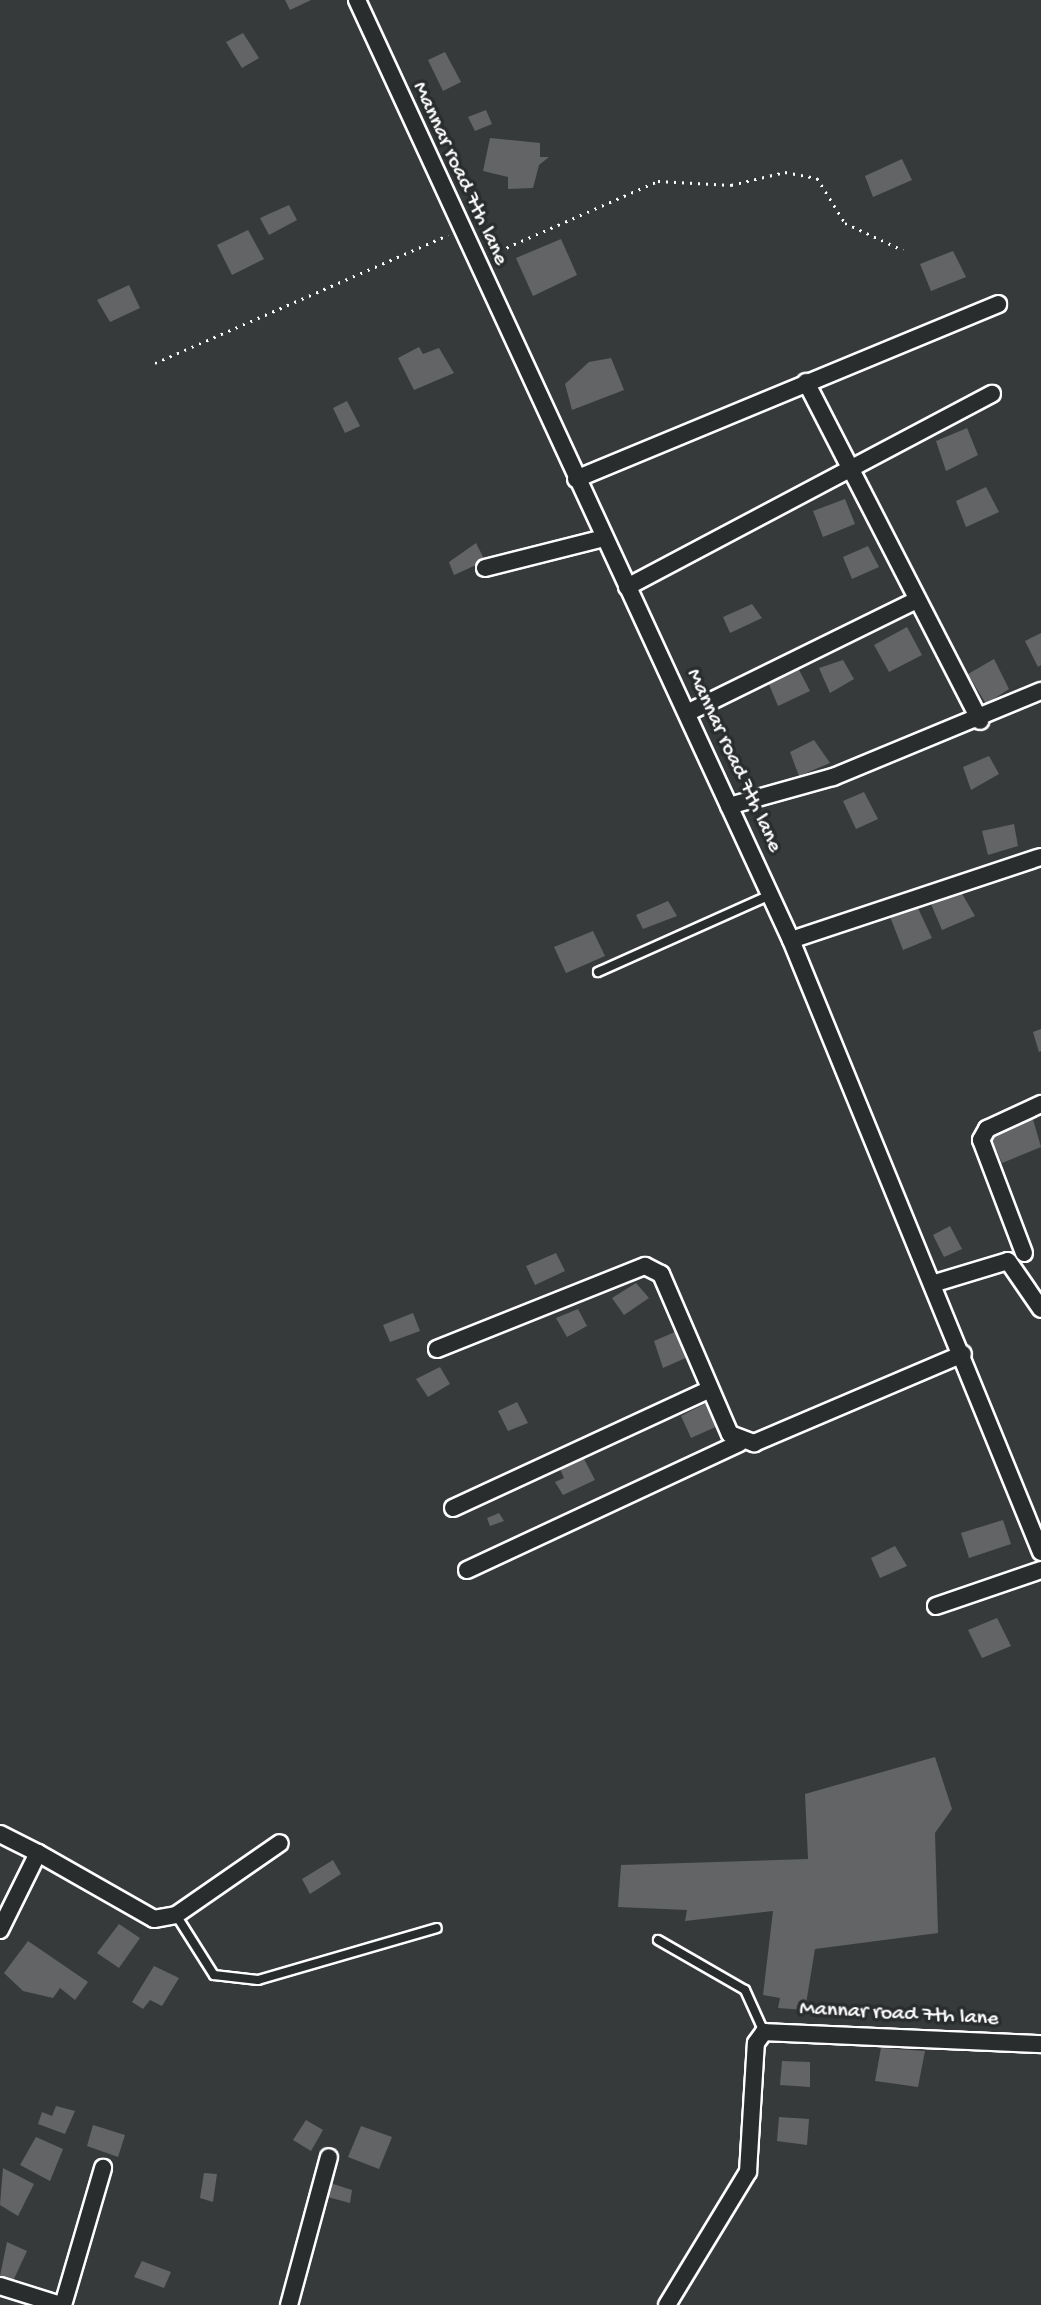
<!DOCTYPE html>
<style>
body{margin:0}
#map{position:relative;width:1041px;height:2305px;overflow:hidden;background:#373a3b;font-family:"Gochi Hand",sans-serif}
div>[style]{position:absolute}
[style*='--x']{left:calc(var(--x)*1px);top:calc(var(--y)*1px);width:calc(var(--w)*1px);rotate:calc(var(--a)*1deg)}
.building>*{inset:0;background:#636465}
.path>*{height:3px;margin-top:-1.5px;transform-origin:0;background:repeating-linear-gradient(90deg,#fff 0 2px,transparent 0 8px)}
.roads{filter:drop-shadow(2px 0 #fff) drop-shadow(-2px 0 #fff) drop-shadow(0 2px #fff) drop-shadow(0 -2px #fff)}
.lane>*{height:8px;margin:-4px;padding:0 4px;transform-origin:4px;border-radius:4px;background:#2a2d2e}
.street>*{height:16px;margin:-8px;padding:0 8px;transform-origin:8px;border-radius:8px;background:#2a2d2e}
span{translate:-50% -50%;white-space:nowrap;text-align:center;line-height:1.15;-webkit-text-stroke:7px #2a2d2e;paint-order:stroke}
.street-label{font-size:22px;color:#fff}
</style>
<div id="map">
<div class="building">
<div style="clip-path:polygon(285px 0,311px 0,290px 10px)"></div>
<div style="clip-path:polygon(243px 33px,259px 58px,242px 68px,226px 42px)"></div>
<div style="clip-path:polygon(445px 52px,461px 82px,443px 91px,428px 60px)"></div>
<div style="clip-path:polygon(486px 110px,492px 124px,475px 131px,468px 117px)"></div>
<div style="clip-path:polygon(490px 138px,540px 143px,540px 157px,549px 157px,539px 165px,533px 188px,508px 189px,508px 177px,483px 171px)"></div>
<div style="clip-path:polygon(902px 159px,912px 180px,873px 197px,865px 176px)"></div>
<div style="clip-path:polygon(289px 205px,297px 220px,269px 235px,260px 218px)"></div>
<div style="clip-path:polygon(248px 230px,264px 259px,232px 275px,217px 245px)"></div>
<div style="clip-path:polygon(561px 239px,577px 275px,533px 296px,516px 258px)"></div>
<div style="clip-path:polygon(953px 251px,966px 277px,931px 291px,920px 264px)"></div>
<div style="clip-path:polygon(129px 285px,140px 308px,110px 322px,97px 300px)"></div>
<div style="clip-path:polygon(419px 347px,423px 354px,439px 348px,454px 373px,414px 390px,398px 358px)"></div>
<div style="clip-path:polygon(611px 358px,624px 390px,572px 410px,565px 384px,589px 362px)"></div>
<div style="clip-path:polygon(347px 401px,360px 426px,345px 433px,333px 408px)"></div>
<div style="clip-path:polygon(967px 428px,978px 455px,946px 471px,936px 441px)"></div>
<div style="clip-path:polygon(986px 487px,999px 512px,966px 527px,956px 501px)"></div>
<div style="clip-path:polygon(845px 499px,855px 524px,823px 537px,813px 511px)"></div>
<div style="clip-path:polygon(476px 543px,485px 561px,454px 575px,449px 562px)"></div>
<div style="clip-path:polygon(868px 546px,879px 567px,852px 579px,843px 557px)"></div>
<div style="clip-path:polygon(752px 604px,762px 618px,730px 633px,723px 617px)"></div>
<div style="clip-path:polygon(907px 627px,922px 655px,889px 672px,874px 645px)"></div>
<div style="clip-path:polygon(1041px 633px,1041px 665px,1038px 667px,1025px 641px)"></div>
<div style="clip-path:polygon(994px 659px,1009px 689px,986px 704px,968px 674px)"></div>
<div style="clip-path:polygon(843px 660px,854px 679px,830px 693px,819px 668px)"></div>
<div style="clip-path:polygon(798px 668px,810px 691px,778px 706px,768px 682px)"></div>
<div style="clip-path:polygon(814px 740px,830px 763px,799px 776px,790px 752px)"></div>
<div style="clip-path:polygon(989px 756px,999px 774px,971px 790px,963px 767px)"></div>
<div style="clip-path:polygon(864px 792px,878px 819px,856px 829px,843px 801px)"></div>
<div style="clip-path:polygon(1014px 824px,1018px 846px,988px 855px,982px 831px)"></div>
<div style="clip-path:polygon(961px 892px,975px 916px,942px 930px,931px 904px)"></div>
<div style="clip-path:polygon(668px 901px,677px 916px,643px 929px,636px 915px)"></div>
<div style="clip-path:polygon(916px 904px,932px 938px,903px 950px,889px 914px)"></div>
<div style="clip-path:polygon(593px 931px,605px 956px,566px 973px,554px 947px)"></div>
<div style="clip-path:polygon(1041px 1029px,1041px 1051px,1039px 1052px,1033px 1032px)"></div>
<div style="clip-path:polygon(1032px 1116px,1041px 1147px,1002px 1163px,990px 1135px)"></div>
<div style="clip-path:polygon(950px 1226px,962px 1249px,944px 1257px,933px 1235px)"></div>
<div style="clip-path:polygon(556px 1253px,565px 1271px,535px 1285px,526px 1266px)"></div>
<div style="clip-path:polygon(636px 1283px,649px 1298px,624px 1315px,612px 1298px)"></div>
<div style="clip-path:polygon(578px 1309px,587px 1326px,567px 1337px,556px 1318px)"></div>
<div style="clip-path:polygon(413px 1313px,420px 1331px,390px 1342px,383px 1325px)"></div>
<div style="clip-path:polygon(677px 1331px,690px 1356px,663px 1368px,654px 1341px)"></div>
<div style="clip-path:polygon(440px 1367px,450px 1384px,428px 1397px,416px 1379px)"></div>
<div style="clip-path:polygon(517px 1402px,528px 1423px,508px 1431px,498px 1411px)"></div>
<div style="clip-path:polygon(708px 1402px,720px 1425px,691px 1438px,681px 1416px)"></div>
<div style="clip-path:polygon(584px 1459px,595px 1480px,563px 1495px,555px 1482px,564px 1478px,560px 1469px)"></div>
<div style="clip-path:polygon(499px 1513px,504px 1521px,490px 1526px,487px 1518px)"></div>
<div style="clip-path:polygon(1003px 1520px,1011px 1544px,969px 1558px,961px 1533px)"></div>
<div style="clip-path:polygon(895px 1546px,907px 1566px,880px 1578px,871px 1558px)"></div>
<div style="clip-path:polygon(997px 1618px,1011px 1646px,982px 1658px,968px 1630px)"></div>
<div style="clip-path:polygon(935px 1757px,952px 1809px,935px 1833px,938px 1933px,815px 1949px,805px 2010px,778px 2008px,780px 1998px,763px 1995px,773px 1911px,685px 1921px,687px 1910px,618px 1907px,621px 1865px,808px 1859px,805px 1794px)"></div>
<div style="clip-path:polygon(333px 1860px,341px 1874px,310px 1894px,302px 1879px)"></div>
<div style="clip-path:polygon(119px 1924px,140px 1938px,119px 1968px,97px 1953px)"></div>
<div style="clip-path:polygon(28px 1941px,88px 1982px,75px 2000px,60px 1988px,53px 1998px,23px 1991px,4px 1973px)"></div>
<div style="clip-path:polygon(154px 1966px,179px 1978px,162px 2006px,150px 2000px,143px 2009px,132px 2002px)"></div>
<div style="clip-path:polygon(881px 2048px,925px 2051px,918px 2087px,875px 2081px)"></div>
<div style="clip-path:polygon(782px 2061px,810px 2062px,810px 2087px,780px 2085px)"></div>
<div style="clip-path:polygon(56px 2106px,75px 2111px,65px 2134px,38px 2124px,42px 2112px,52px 2116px)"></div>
<div style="clip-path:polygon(779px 2117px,809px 2119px,807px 2145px,777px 2141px)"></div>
<div style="clip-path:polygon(306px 2120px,323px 2130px,311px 2151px,293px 2140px)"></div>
<div style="clip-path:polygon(93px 2125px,125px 2135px,118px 2157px,87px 2146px)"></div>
<div style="clip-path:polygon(361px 2126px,392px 2137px,379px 2169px,348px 2157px)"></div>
<div style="clip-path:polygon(36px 2137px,63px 2149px,50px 2181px,20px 2165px)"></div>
<div style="clip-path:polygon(3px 2168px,34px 2184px,18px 2216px,0 2205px)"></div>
<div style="clip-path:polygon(204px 2173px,217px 2174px,213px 2202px,200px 2198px)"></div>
<div style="clip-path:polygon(330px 2183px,352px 2190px,350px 2203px,324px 2196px)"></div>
<div style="clip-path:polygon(7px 2242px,27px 2251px,13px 2281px,0 2276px)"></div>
<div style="clip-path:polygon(142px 2261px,171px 2272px,164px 2288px,134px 2277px)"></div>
</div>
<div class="path">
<div style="--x:492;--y:254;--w:181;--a:-23.7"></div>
<div style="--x:658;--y:181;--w:73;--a:3.1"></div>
<div style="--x:731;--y:185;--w:56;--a:-13.5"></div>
<div style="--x:785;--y:172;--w:33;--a:11"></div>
<div style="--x:817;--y:178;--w:53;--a:58.1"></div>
<div style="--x:845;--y:223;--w:64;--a:25"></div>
<div style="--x:155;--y:363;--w:320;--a:-23.6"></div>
</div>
<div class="roads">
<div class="lane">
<div style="--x:598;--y:972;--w:188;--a:-24.1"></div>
<div style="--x:176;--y:1915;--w:71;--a:57.7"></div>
<div style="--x:214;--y:1975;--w:44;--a:6.5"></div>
<div style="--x:258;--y:1980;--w:186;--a:-16.2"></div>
<div style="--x:658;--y:1940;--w:100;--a:29.9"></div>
<div style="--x:745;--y:1990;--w:46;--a:65.7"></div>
</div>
<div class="street">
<div style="--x:357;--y:0;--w:1035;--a:65.22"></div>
<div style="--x:791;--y:940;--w:661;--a:67.78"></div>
<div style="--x:806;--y:382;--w:381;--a:62.8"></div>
<div style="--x:576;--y:479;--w:457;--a:-22.5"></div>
<div style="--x:485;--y:568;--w:123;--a:-14.1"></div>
<div style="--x:627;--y:587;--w:413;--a:-27.9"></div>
<div style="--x:687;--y:713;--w:254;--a:-26.2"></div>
<div style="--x:729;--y:806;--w:108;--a:-15.6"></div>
<div style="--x:833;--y:777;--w:225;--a:-22.5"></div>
<div style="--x:791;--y:940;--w:263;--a:-18.4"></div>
<div style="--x:1024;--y:1253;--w:121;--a:-110.8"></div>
<div style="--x:981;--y:1140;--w:13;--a:-61"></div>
<div style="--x:987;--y:1129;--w:60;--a:-24.8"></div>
<div style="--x:932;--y:1284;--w:79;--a:-16.8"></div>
<div style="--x:1008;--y:1261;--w:58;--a:55.5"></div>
<div style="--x:437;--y:1349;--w:224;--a:-21.8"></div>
<div style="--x:645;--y:1266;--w:18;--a:27"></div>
<div style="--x:661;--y:1274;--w:174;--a:66.7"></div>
<div style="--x:730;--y:1434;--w:26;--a:21"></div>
<div style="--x:754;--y:1443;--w:227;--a:-23.1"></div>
<div style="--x:453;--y:1508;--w:283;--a:-24.8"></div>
<div style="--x:467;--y:1570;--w:300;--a:-25"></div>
<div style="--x:936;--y:1606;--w:111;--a:-18.9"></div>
<div style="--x:0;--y:1834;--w:42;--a:26.6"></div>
<div style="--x:38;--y:1853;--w:86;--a:116.3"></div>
<div style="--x:38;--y:1853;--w:133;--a:29.6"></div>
<div style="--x:154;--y:1919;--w:22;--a:-10"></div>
<div style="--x:176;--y:1915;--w:126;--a:-34.7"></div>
<div style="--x:0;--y:2286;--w:64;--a:17.3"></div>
<div style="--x:63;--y:2305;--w:143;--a:-73.7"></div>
<div style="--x:289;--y:2305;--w:153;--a:-74.9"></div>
<div style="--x:667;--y:2305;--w:156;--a:-58.7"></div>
<div style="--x:748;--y:2172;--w:129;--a:-86.5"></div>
<div style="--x:756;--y:2043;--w:14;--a:-54"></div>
<div style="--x:764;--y:2032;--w:277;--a:2.5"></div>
</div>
</div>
<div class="street-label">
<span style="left:459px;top:174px;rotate:65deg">Mannar road 7th lane</span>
<span style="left:733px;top:761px;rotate:65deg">Mannar road 7th lane</span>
<span style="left:899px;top:2015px;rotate:3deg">Mannar road 7th lane</span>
</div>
</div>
